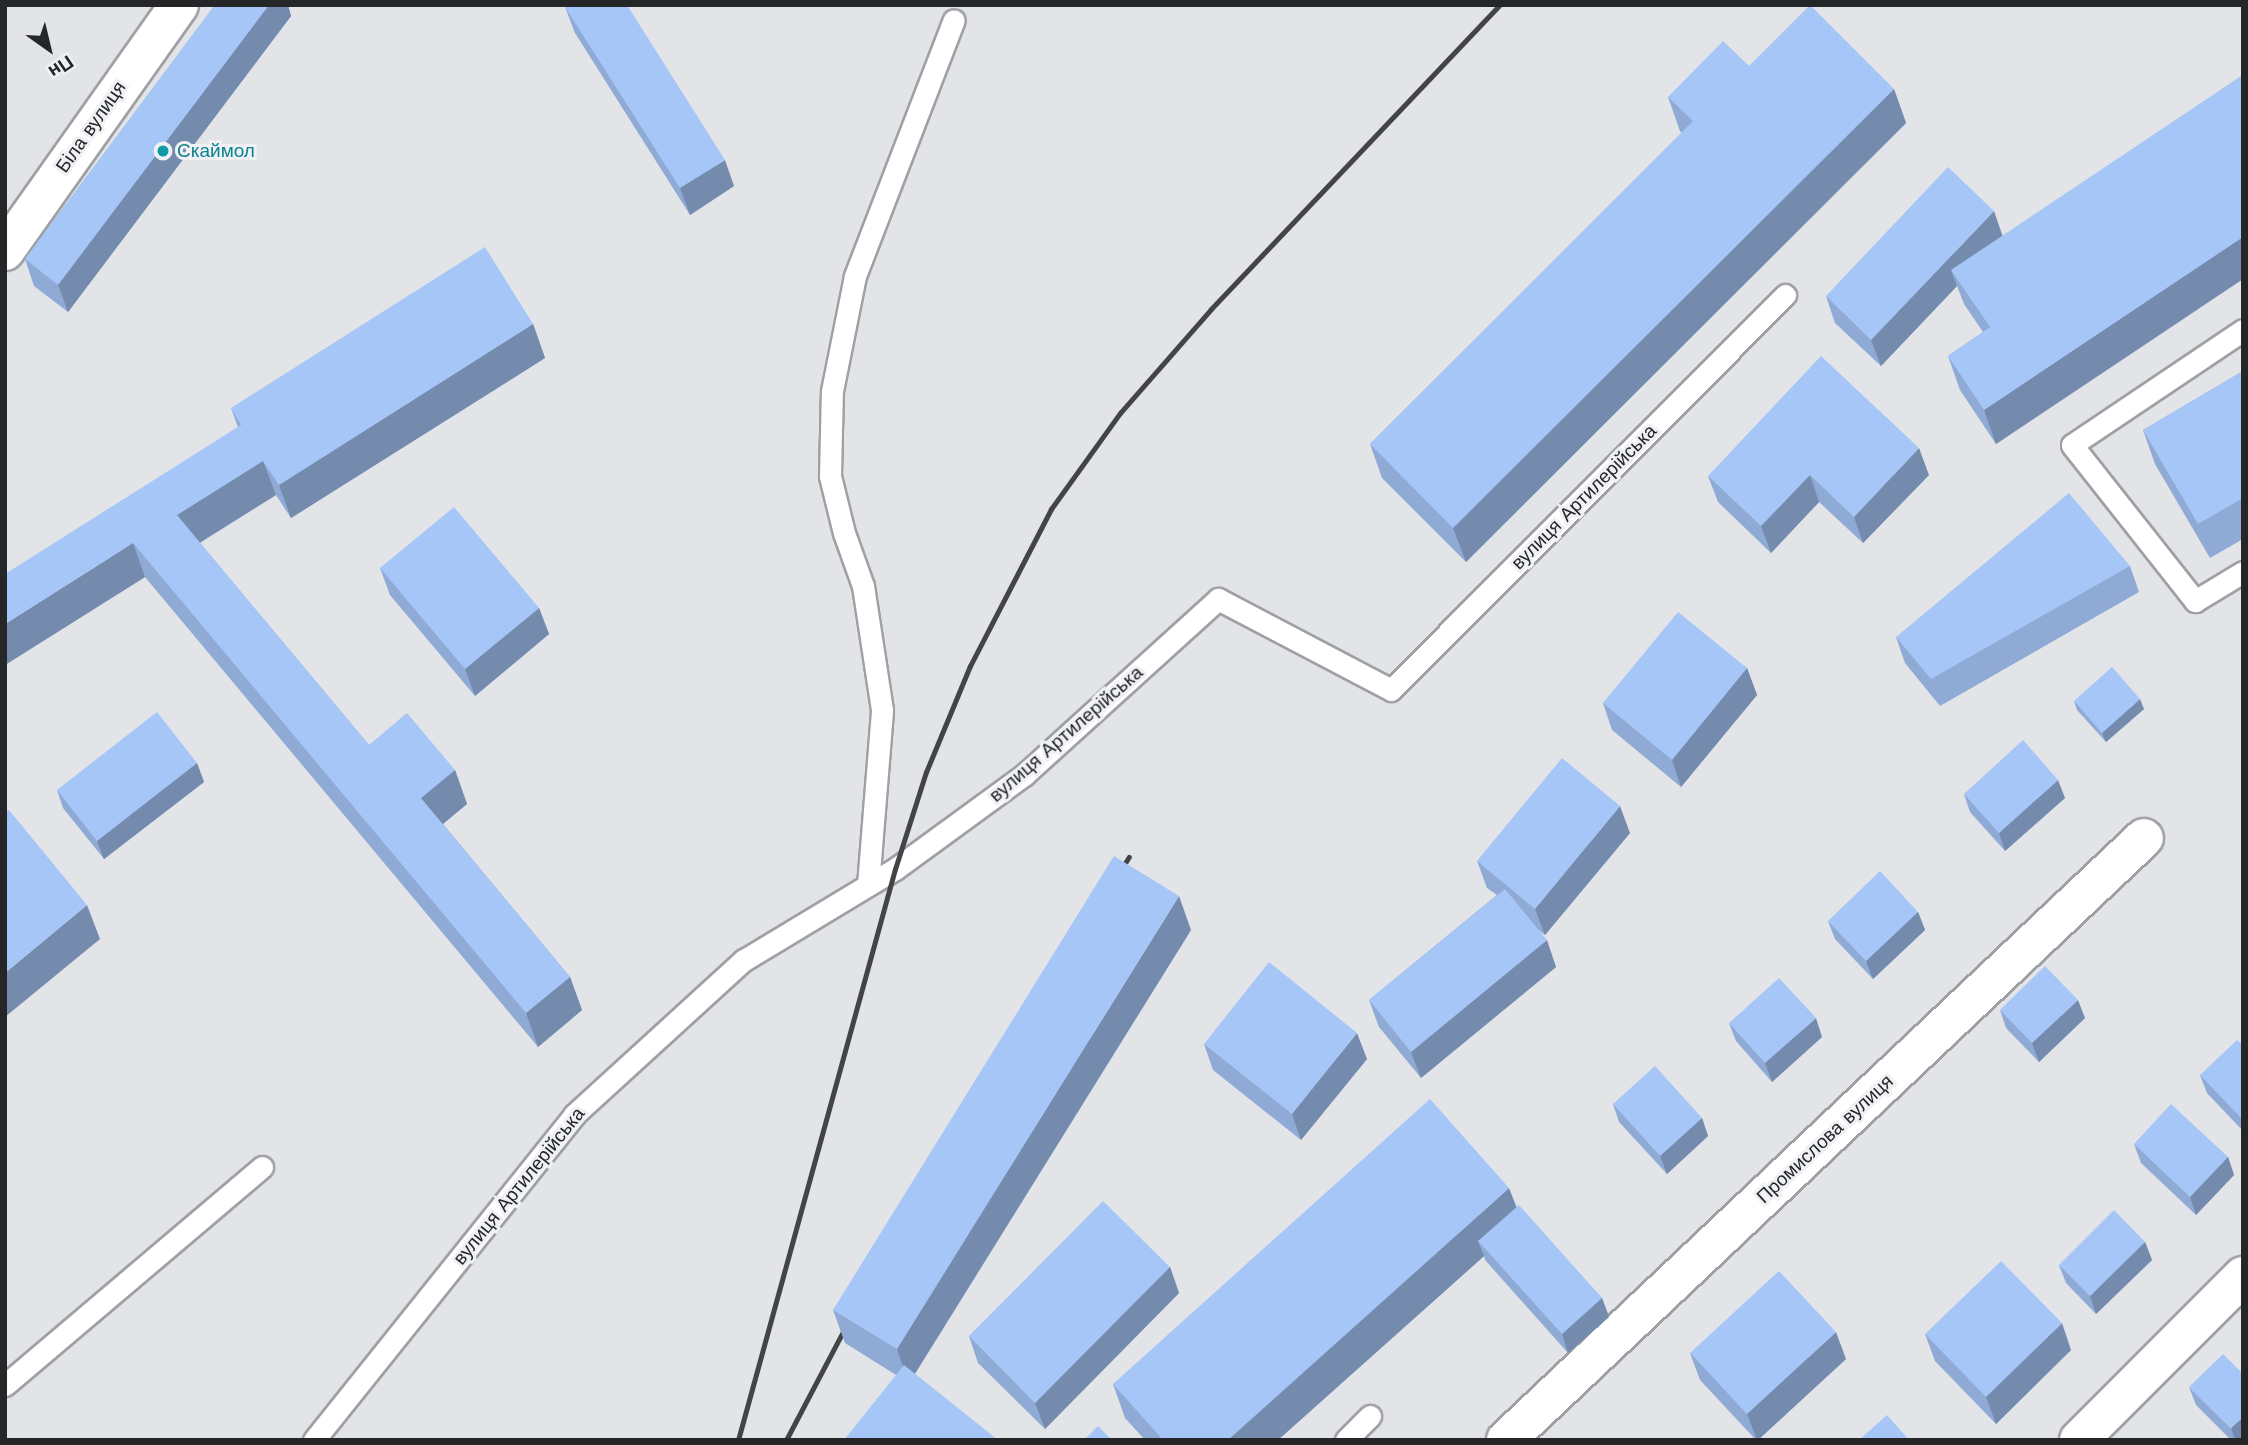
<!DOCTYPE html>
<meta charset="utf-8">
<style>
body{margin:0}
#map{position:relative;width:2248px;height:1445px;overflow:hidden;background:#e2e4e8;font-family:"Work Sans",sans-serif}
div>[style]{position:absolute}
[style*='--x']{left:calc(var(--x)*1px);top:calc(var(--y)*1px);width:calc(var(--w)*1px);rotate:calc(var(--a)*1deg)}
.roads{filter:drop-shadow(2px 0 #9ea0a4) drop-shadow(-2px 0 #9ea0a4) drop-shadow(0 2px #9ea0a4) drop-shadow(0 -2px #9ea0a4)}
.lane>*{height:21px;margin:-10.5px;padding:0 10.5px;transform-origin:10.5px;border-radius:10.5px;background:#fff}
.street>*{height:38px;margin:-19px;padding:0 19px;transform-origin:19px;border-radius:19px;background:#fff}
.rail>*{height:5px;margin:-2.5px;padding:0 2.5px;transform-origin:2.5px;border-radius:2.5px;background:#434447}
.wall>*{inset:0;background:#8faad4}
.shaded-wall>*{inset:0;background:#748bad}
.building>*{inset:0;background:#a6c6f7}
.dots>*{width:19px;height:19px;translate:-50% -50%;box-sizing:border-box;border:4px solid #eff1f5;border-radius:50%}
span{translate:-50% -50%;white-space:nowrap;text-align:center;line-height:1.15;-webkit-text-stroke:6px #eff1f5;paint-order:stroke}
.street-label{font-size:19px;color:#252628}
.culture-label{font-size:19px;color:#0d838f}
.left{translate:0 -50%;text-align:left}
.frame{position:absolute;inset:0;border:7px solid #252628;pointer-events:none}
.north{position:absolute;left:14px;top:14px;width:70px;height:70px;-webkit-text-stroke:5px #eff1f5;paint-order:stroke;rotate:146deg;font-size:19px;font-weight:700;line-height:28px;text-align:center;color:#252628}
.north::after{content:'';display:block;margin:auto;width:24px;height:32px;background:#252628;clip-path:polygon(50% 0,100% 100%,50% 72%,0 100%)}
</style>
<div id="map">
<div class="roads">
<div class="lane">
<div style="--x:2243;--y:330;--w:206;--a:146.1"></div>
<div style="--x:2072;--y:445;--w:199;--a:51.7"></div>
<div style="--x:2195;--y:601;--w:56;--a:-31.1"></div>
<div style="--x:868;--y:885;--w:176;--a:-85.4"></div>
<div style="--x:882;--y:710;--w:125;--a:-98.7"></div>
<div style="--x:863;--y:586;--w:56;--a:-109.7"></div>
<div style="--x:844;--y:533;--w:59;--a:-103.8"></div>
<div style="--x:830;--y:476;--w:85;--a:-88.7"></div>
<div style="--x:832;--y:391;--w:117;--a:-78.7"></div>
<div style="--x:855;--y:276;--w:274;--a:-68.9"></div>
<div style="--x:5;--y:1385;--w:337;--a:-40.3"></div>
<div style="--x:314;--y:1440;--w:416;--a:-51.3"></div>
<div style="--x:574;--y:1115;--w:230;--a:-42.4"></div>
<div style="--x:744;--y:960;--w:176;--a:-31.1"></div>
<div style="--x:895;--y:869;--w:160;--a:-36.1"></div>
<div style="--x:1024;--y:775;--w:262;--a:-42.2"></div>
<div style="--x:1218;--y:599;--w:195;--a:27.7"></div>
<div style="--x:1391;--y:690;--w:558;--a:-45.07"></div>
<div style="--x:1346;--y:1440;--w:34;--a:-45"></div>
</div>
<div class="street">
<div style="--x:5;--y:251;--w:301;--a:-54.7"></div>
<div style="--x:1506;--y:1440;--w:877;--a:-43.34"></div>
<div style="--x:2079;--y:1440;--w:232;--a:-45"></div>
</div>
</div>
<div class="rail">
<div style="--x:1115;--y:879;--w:26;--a:-58"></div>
<div style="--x:738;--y:1440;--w:592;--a:-74.63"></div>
<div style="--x:895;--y:869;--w:102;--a:-72.3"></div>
<div style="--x:926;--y:772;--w:115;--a:-67.5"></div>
<div style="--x:970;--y:666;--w:177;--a:-62.7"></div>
<div style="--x:1051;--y:509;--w:118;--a:-54.3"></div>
<div style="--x:1120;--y:413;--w:138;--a:-48.8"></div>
<div style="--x:1211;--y:309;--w:419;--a:-46.5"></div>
<div style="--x:786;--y:1440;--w:140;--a:-62.3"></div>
</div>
<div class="wall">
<div style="clip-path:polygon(215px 5px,288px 5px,291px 16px,68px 312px,34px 286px,25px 259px)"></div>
<div style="clip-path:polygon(565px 7px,734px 186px,690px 215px,575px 33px)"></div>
<div style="clip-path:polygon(1749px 66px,1894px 89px,1906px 123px,1466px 562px,1382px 478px,1370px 444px,1682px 133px,1680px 131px,1668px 97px)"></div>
<div style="clip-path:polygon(2243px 75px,2243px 279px,1996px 444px,1960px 390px,1948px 356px,1983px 332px,1964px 304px,1957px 286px,1881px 366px,1835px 323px,1826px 296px,2003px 236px)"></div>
<div style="clip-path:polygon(533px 324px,545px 358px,291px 518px,276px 495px,200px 543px,369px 745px,455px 770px,467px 804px,443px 824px,570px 977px,582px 1010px,538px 1047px,145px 577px,5px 665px,238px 427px,231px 408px)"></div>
<div style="clip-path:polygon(2243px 371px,2243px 539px,2210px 558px,2155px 464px,2143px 430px)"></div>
<div style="clip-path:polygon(1929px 475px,1863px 543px,1819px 502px,1771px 553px,1718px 502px,1708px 476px)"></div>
<div style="clip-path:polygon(2130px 566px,2139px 592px,1940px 706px,1905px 663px,1896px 637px)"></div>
<div style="clip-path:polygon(380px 568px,539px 608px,549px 634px,475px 696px,390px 595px)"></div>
<div style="clip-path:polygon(1747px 668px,1757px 695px,1681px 787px,1612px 730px,1603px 703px)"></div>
<div style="clip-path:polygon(2074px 701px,2144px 709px,2106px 742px,2077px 710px)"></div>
<div style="clip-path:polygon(197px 763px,204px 782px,104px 859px,63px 808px,57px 790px)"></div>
<div style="clip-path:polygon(1964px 794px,2065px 798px,2005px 851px,1970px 812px)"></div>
<div style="clip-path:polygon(1630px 833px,1545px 935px,1538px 930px,1556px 967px,1421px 1078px,1379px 1027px,1369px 1000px,1497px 895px,1487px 888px,1477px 861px)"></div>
<div style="clip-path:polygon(1918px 912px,1925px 930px,1873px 979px,1835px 939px,1828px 921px)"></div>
<div style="clip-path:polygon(1191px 930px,915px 1374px,896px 1375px,845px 1343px,833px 1310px)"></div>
<div style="clip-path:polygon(2000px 1010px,2085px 1018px,2039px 1062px,2006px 1028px)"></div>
<div style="clip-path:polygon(1729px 1023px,1822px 1037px,1772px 1082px,1736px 1041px)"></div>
<div style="clip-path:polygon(1204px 1044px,1367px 1059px,1301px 1140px,1213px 1070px)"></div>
<div style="clip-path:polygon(2243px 1045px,2243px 1131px,2207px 1093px,2200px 1075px)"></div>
<div style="clip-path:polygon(1613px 1104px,1702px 1118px,1708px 1136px,1667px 1174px,1619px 1122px)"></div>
<div style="clip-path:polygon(2134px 1144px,2228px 1157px,2234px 1175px,2196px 1215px,2141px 1163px)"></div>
<div style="clip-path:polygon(1517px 1207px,1602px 1298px,1609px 1317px,1568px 1353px,1485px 1260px,1484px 1256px,1278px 1440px,1145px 1440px,1125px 1418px,1113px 1384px)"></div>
<div style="clip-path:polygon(2145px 1242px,2152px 1260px,2096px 1314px,2066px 1283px,2059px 1265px)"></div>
<div style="clip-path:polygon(1170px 1267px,1179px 1293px,1045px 1429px,978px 1363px,969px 1336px)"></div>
<div style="clip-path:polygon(1925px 1334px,2071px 1350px,1996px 1424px,1935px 1361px)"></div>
<div style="clip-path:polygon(1690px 1353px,1846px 1359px,1758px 1440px,1756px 1440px,1700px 1380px)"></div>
<div style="clip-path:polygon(2189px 1387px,2243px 1440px,2231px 1440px,2196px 1405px)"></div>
</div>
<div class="shaded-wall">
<div style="clip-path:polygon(269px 5px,288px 5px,291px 16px,68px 312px,58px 285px)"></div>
<div style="clip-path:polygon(1894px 89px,1906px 123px,1466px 562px,1453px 528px)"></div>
<div style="clip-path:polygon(725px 160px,734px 186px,690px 215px,680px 188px)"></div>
<div style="clip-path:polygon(1994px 211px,2003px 237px,1951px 270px,1957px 286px,1881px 366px,1871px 340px)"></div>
<div style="clip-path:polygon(2243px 237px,2243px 279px,1996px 444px,1984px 410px)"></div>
<div style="clip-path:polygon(533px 324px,545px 358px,291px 518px,279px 485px)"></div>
<div style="clip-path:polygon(1919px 448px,1929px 475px,1863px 543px,1854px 517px)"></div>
<div style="clip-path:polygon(263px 461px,276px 495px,189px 549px,177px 515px)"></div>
<div style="clip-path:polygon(1810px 475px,1819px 502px,1771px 553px,1761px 526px)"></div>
<div style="clip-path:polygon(133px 543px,145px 577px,5px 665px,5px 624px)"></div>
<div style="clip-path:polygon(539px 608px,549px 634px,475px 696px,465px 669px)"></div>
<div style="clip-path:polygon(1747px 668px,1757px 695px,1681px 787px,1672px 760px)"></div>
<div style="clip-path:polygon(2140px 699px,2144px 709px,2106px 742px,2102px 733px)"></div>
<div style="clip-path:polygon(197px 763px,204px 782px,104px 859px,97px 841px)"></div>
<div style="clip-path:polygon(455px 770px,467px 804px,433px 832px,421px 798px)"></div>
<div style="clip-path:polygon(2058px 780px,2065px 798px,2005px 851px,1999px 833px)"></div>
<div style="clip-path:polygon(1620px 806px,1630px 833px,1545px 935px,1535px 909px)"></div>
<div style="clip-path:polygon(1179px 896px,1191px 930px,909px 1383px,897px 1349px)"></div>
<div style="clip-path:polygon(87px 905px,100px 939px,5px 1017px,5px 973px)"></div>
<div style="clip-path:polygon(1918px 912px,1925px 930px,1873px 979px,1866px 961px)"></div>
<div style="clip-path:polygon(1547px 940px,1556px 967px,1421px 1078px,1411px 1052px)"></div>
<div style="clip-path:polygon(570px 977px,582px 1010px,538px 1047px,526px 1013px)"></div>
<div style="clip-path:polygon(2078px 1000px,2085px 1018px,2039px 1062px,2032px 1043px)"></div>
<div style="clip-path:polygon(1816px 1018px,1822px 1037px,1772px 1082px,1765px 1063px)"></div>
<div style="clip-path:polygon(1357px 1033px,1367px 1059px,1301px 1140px,1292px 1114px)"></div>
<div style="clip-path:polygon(1702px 1118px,1708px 1136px,1667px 1174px,1660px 1156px)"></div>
<div style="clip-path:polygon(2228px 1157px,2234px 1175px,2196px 1215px,2190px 1197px)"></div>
<div style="clip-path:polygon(1509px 1188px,1522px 1221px,1478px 1241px,1484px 1256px,1278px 1440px,1228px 1440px)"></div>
<div style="clip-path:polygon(2145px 1242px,2152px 1260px,2096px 1314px,2090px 1296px)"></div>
<div style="clip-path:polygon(1170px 1267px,1179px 1293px,1045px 1429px,1035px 1403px)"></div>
<div style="clip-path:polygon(1602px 1298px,1609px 1317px,1568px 1353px,1562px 1334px)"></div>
<div style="clip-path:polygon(2062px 1323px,2071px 1350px,1996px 1424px,1986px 1397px)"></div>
<div style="clip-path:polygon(1836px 1332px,1846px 1359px,1758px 1440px,1757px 1440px,1747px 1414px)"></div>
<div style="clip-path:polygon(2243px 1417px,2243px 1440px,2235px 1440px,2231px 1428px)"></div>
</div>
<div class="building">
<div style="clip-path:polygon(215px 5px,269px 5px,58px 285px,25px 259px)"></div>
<div style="clip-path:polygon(567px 5px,627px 5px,725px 160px,680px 188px,565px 7px)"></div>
<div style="clip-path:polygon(1810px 5px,1894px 89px,1453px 528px,1370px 444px,1693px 121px,1668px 97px,1723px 41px,1749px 66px)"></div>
<div style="clip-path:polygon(2243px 75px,2243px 237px,1984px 410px,1948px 356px,1990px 327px,1951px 270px)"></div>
<div style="clip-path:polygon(1948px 167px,1994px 211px,1871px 340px,1826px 296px)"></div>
<div style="clip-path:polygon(485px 247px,533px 324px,279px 485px,263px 461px,177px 515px,369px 745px,407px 713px,455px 770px,421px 798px,570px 977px,526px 1013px,133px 543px,5px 624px,5px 574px,241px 425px,231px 408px)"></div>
<div style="clip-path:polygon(1821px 356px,1919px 448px,1854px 517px,1810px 475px,1761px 526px,1708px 476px)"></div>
<div style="clip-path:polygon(2243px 371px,2243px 498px,2198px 524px,2143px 430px)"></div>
<div style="clip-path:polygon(2069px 493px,2130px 566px,1931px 679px,1896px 637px)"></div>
<div style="clip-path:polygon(454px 507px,539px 608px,465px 669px,380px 568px)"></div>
<div style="clip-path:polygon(1678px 612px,1747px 668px,1672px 760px,1603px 703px)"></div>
<div style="clip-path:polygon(2112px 667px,2140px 699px,2102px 733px,2074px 701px)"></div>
<div style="clip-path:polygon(157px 712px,197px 763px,97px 841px,57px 790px)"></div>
<div style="clip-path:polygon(2023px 740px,2058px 780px,1999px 833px,1964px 794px)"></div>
<div style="clip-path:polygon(1562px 758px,1620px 806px,1535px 909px,1477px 861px)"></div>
<div style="clip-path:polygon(9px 810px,87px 905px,5px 973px,5px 813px)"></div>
<div style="clip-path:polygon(1114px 856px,1179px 896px,897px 1349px,833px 1310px)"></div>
<div style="clip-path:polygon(1880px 871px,1918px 912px,1866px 961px,1828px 921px)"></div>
<div style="clip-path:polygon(1505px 889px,1547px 940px,1411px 1052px,1369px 1000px)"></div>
<div style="clip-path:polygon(1269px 962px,1357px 1033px,1292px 1114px,1204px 1044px)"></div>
<div style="clip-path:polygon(2045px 966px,2078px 1000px,2032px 1043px,2000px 1010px)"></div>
<div style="clip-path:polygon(1779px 978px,1816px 1018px,1765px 1063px,1729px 1023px)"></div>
<div style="clip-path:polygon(2237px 1040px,2243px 1045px,2243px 1120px,2200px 1075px)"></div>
<div style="clip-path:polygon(1655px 1066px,1702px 1118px,1660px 1156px,1613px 1104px)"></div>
<div style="clip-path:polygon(1430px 1099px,1509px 1188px,1228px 1440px,1163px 1440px,1113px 1384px)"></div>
<div style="clip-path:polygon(2171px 1104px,2228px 1157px,2190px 1197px,2134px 1144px)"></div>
<div style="clip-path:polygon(1103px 1201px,1170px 1267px,1035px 1403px,969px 1336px)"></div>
<div style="clip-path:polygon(1519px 1205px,1602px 1298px,1562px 1334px,1478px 1241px)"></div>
<div style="clip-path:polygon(2114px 1210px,2145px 1242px,2090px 1296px,2059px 1265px)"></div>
<div style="clip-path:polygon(2001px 1261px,2062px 1323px,1986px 1397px,1925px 1334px)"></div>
<div style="clip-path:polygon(1779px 1271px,1836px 1332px,1747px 1414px,1690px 1353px)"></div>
<div style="clip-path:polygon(2223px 1354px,2243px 1374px,2243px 1417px,2231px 1428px,2189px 1387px)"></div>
<div style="clip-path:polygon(904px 1365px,998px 1440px,844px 1440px)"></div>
<div style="clip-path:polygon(1887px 1415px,1909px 1440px,1859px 1440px)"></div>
<div style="clip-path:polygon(1098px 1426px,1112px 1440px,1084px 1440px)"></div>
</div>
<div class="dots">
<div style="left:163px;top:151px;background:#0f9aa8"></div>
</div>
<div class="street-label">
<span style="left:91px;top:127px;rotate:-55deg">Біла вулиця</span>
<span style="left:1584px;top:497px;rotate:-45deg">вулиця Артилерійська</span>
<span style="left:1066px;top:734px;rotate:-41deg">вулиця Артилерійська</span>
<span style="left:1825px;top:1139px;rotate:-43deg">Промислова вулиця</span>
<span style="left:519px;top:1186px;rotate:-51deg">вулиця Артилерійська</span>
</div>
<div class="culture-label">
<span class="left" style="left:177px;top:151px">Скаймол</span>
</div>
<div class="frame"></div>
<div class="north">Пн</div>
</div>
